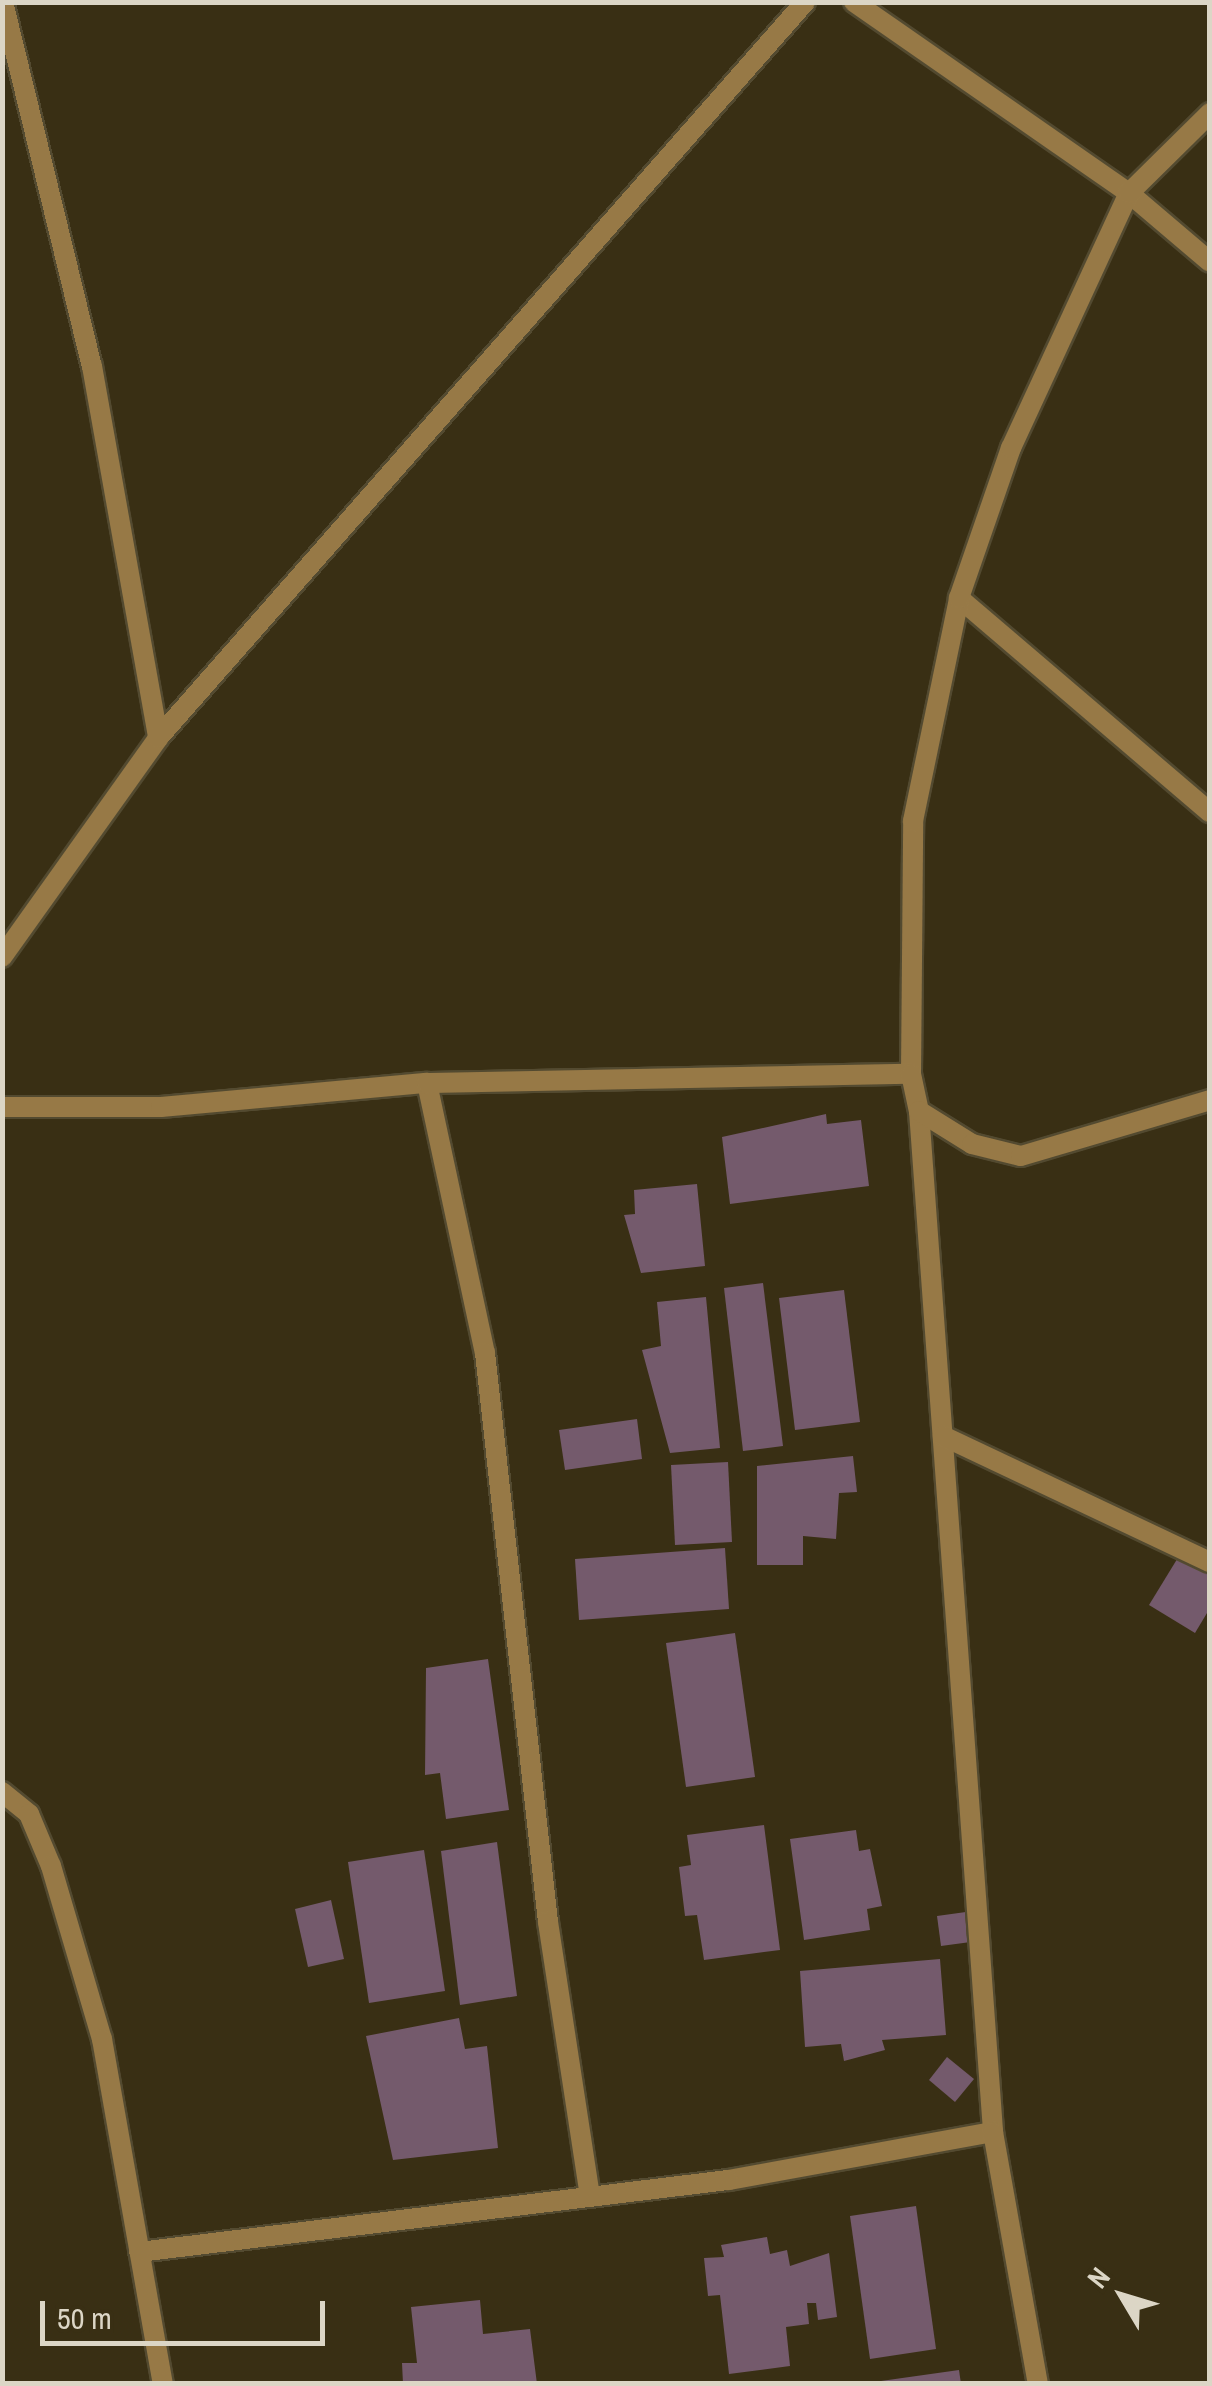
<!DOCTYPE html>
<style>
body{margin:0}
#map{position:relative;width:1212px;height:2386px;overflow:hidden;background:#392f14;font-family:"Archivo Narrow",sans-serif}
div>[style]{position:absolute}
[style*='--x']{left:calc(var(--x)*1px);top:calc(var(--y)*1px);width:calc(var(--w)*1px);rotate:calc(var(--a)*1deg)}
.building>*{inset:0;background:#745a6c}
.roads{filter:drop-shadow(2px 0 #534a30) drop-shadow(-2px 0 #534a30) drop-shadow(0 2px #534a30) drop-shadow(0 -2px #534a30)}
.minor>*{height:20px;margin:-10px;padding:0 10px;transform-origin:10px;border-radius:10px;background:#977946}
span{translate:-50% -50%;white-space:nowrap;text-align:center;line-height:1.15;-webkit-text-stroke:8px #392f14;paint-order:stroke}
.frame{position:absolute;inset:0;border:5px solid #dcd6c6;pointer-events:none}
.north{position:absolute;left:1072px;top:2246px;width:100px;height:100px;-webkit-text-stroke:8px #392f14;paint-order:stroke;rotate:308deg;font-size:28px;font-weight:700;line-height:40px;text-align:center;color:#dcd6c6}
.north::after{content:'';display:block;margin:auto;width:35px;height:45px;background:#dcd6c6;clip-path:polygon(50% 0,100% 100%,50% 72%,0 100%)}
.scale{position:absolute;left:40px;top:2301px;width:285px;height:45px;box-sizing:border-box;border:5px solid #dcd6c6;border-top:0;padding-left:12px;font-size:30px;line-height:35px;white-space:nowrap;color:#dcd6c6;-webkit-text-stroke:8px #392f14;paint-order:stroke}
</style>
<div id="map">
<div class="building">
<div style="clip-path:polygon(826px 1114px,827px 1124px,861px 1120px,869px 1186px,730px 1204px,722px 1137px)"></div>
<div style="clip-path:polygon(697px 1184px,705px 1266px,641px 1273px,624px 1215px,635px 1214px,634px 1190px)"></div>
<div style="clip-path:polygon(763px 1283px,783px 1446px,743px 1451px,724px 1288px)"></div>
<div style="clip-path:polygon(844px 1290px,860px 1422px,795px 1430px,779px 1298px)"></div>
<div style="clip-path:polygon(706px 1297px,720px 1448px,670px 1453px,642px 1350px,661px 1346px,657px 1302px)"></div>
<div style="clip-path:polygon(637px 1419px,642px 1459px,565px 1470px,559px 1430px)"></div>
<div style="clip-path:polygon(853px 1456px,857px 1492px,839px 1493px,836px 1539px,803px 1536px,803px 1565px,757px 1565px,757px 1466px)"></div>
<div style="clip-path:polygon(728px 1462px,732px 1542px,675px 1545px,671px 1465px)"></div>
<div style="clip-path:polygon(725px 1548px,729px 1609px,579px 1620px,575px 1559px)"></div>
<div style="clip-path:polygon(1179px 1556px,1210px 1574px,1210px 1608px,1195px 1633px,1149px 1605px)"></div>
<div style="clip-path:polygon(735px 1633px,755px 1777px,686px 1787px,666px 1643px)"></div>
<div style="clip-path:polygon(488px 1659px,509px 1810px,446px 1819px,440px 1773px,425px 1775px,426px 1668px)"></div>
<div style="clip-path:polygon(764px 1825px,780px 1950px,704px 1960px,697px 1915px,685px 1916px,679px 1867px,691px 1865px,687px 1835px)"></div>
<div style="clip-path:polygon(856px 1830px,859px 1851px,870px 1849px,882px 1906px,867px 1909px,870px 1930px,804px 1940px,790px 1839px)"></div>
<div style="clip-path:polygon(497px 1842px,517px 1996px,460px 2005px,441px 1851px)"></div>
<div style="clip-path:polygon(424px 1850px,445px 1991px,369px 2003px,348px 1862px)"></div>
<div style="clip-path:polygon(331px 1900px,344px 1959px,308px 1967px,295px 1909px)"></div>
<div style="clip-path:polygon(973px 1911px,978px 1941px,941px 1946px,937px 1916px)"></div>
<div style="clip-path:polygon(940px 1959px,946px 2035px,882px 2040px,885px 2050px,844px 2061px,841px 2044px,805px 2047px,800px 1971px)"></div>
<div style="clip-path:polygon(459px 2018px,465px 2049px,487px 2046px,498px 2148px,393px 2160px,366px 2036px)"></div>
<div style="clip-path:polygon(947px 2057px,974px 2079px,955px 2102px,929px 2080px)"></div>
<div style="clip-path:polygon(916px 2206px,936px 2349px,870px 2359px,850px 2216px)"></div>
<div style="clip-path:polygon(767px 2237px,770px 2254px,787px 2250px,790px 2266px,829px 2253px,837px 2317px,818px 2320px,816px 2303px,807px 2303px,809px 2324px,786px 2327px,790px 2366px,729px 2374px,720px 2295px,708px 2296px,704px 2258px,724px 2257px,721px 2245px)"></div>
<div style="clip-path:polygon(480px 2300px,483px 2334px,530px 2329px,537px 2384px,403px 2384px,402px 2363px,417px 2363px,411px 2307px)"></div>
<div style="clip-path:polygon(959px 2370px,961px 2384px,881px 2384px,881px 2381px)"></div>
</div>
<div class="roads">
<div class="minor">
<div style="--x:3;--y:2;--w:375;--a:76.3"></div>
<div style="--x:92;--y:366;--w:378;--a:79.9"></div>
<div style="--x:854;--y:2;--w:335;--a:34.8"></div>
<div style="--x:1129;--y:193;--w:106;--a:40.4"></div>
<div style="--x:959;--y:598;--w:330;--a:40.5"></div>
<div style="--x:2;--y:957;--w:269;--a:-54.5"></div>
<div style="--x:158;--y:738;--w:980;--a:-48.68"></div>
<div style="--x:911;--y:1074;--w:253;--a:-89.5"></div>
<div style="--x:913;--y:821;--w:228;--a:-78.3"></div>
<div style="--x:959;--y:598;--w:159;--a:-70.9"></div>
<div style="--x:1011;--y:448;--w:281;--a:-65.2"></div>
<div style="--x:1129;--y:193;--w:114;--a:-44.6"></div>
<div style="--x:427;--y:1083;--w:276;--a:77.9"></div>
<div style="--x:485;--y:1353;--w:572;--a:83.68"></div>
<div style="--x:548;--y:1922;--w:277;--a:81.3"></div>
<div style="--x:2;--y:1107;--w:159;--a:0"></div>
<div style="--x:161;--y:1107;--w:267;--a:-5.2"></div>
<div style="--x:427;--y:1083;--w:484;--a:-1.1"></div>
<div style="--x:911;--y:1074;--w:38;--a:78"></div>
<div style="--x:919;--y:1111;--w:1024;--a:85.85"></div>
<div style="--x:993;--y:2132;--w:269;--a:169.7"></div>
<div style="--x:728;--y:2180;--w:593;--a:173.03"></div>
<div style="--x:919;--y:1111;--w:62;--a:31.9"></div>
<div style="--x:972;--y:1144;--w:50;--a:13.8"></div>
<div style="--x:1021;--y:1156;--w:197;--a:-16.5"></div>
<div style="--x:943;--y:1436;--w:295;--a:25.3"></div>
<div style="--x:2;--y:1792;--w:35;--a:39"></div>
<div style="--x:29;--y:1814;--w:56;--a:67.1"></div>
<div style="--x:51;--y:1866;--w:180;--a:73.6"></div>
<div style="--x:102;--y:2039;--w:350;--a:80"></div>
<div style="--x:993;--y:2132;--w:256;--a:79.9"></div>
</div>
</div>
<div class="frame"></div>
<div class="north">N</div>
<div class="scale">50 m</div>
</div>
